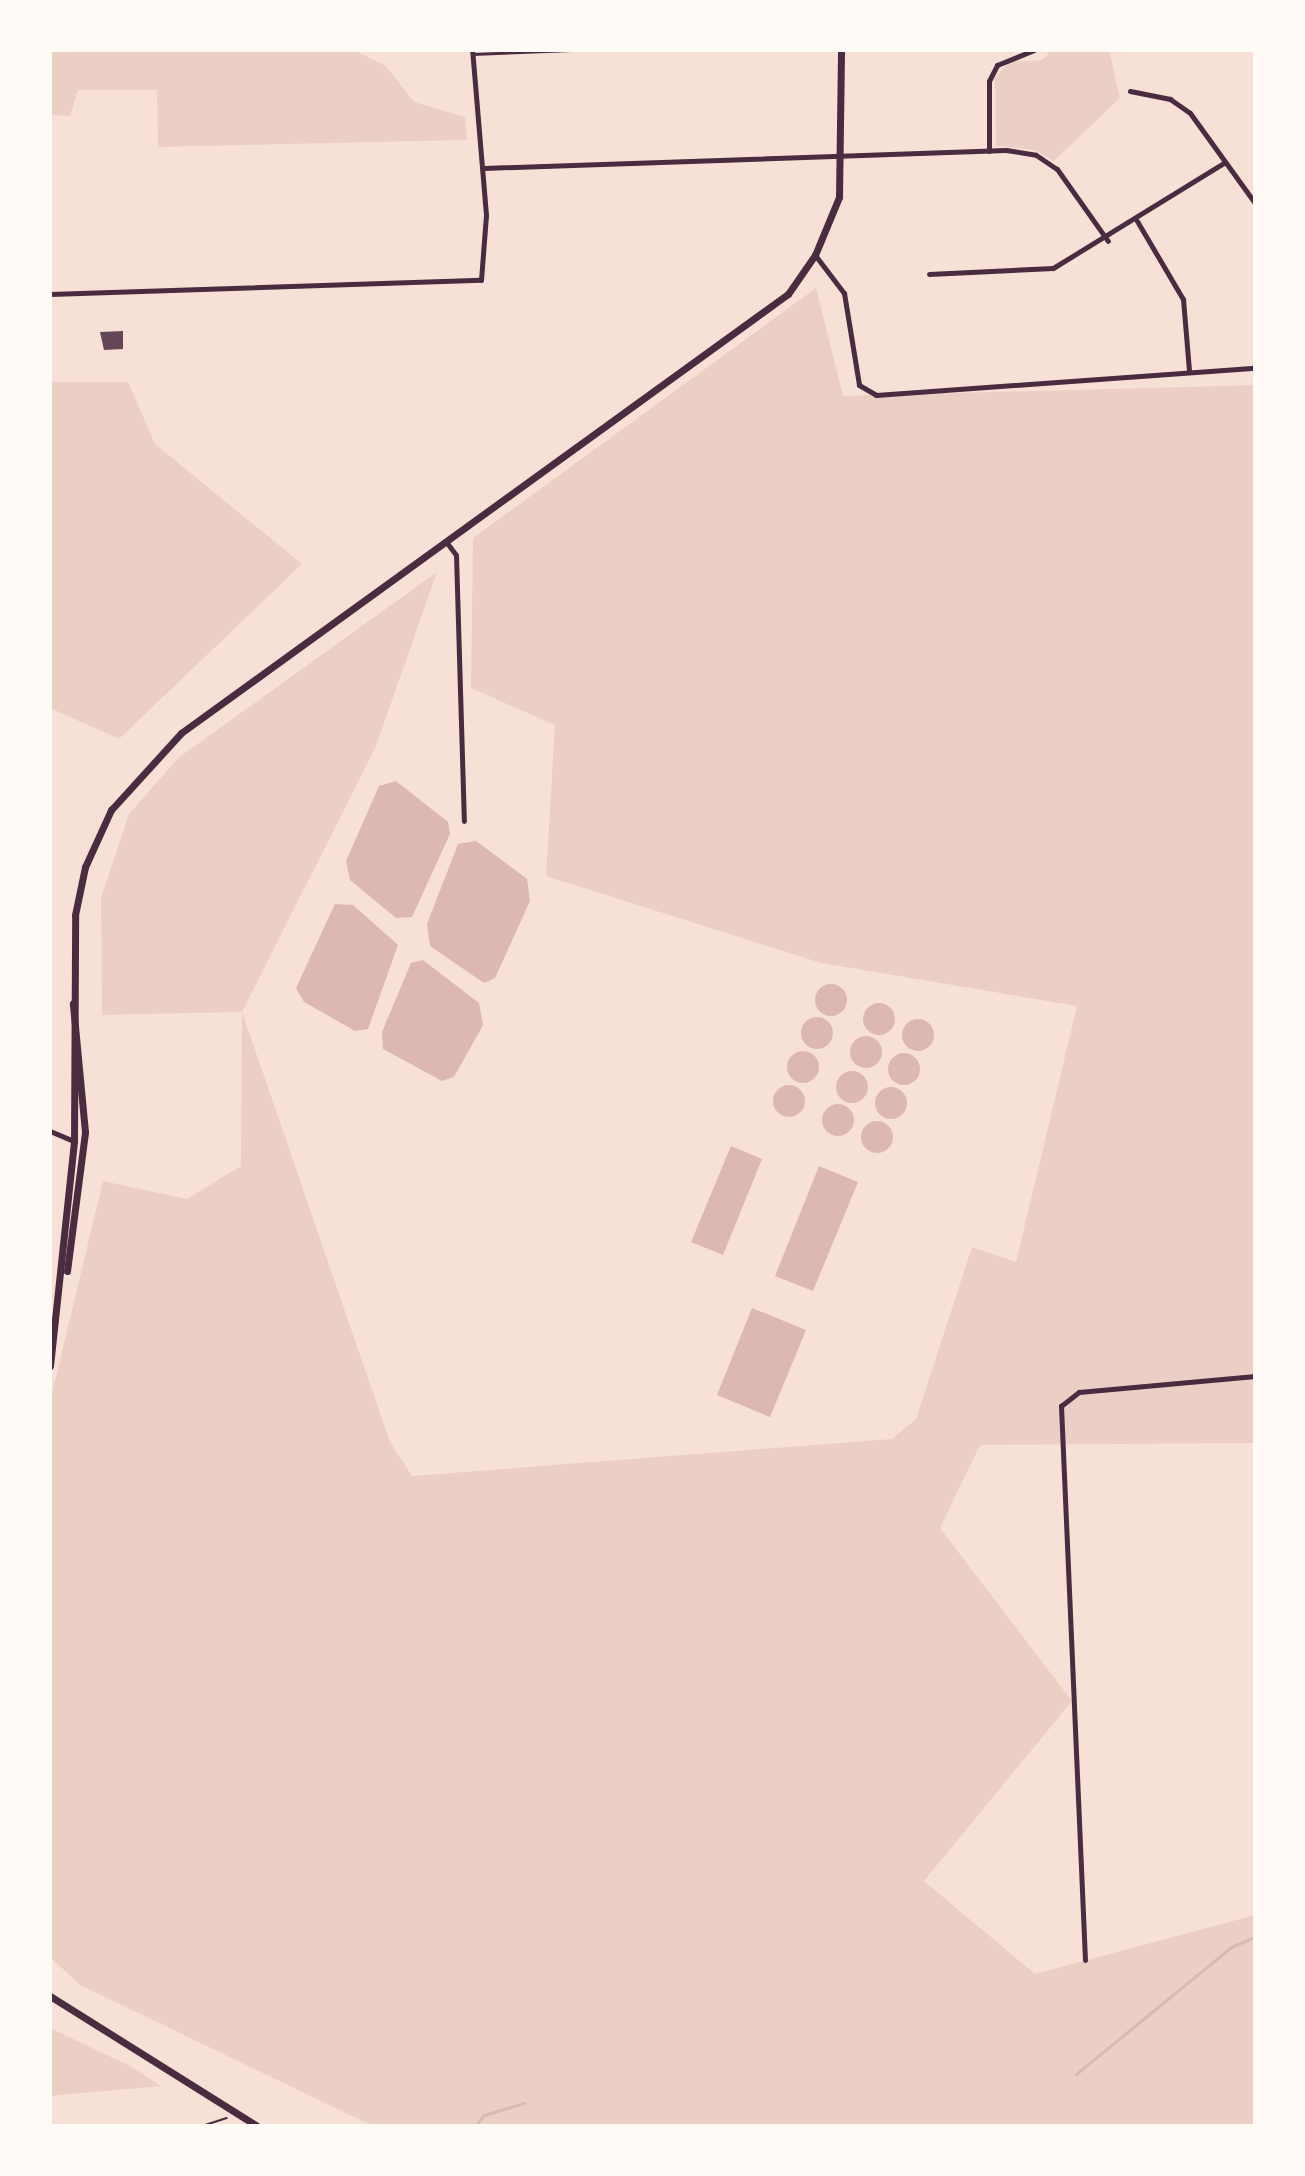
<!DOCTYPE html>
<style>
body{margin:0}
#map{position:relative;width:1305px;height:2176px;overflow:hidden;background:#f7e1d7;font-family:"Noto Sans",sans-serif}
div>[style]{position:absolute}
[style*='--x']{left:calc(var(--x)*1px);top:calc(var(--y)*1px);width:calc(var(--w)*1px);rotate:calc(var(--a)*1deg)}
.green>*{inset:0;background:#ebcfc5}
.water>*{inset:0;background:#dcb8b0}
.round{border-radius:50%}
.stream>*{height:3px;margin:-1.5px;padding:0 1.5px;transform-origin:1.5px;border-radius:1.5px;background:#dcb8b0}
.building>*{inset:0;background:#644757}
.path>*{height:2px;margin:-1px;padding:0 1px;transform-origin:1px;border-radius:1px;background:#4a2c40}
.service>*{height:3px;margin:-1.5px;padding:0 1.5px;transform-origin:1.5px;border-radius:1.5px;background:#4a2c40}
.minor>*{height:5px;margin:-2.5px;padding:0 2.5px;transform-origin:2.5px;border-radius:2.5px;background:#4a2c40}
.secondary>*{height:7px;margin:-3.5px;padding:0 3.5px;transform-origin:3.5px;border-radius:3.5px;background:#4a2c40}
span{translate:-50% -50%;white-space:nowrap;text-align:center;line-height:1.15;-webkit-text-stroke:6px #fffaf5;paint-order:stroke}
.frame{position:absolute;inset:0;border:52px solid #fffaf5;pointer-events:none}
</style>
<div id="map">
<div class="green">
<div style="clip-path:polygon(50px 50px,353px 50px,386px 66px,414px 102px,465px 117px,467px 140px,158px 147px,157px 90px,78px 90px,70px 116px,50px 115px)"></div>
<div style="clip-path:polygon(1052px 50px,1109px 50px,1120px 98px,1054px 161px,1034px 150px,996px 146px,995px 77px,1010px 62px,1042px 60px)"></div>
<div style="clip-path:polygon(816px 288px,843px 396px,1255px 385px,1255px 1443px,980px 1445px,940px 1528px,1072px 1701px,924px 1881px,1035px 1974px,1255px 1915px,1255px 2126px,373px 2126px,80px 1985px,50px 1957px,50px 1402px,103px 1181px,187px 1199px,241px 1166px,242px 1012px,102px 1015px,101px 898px,129px 814px,178px 758px,437px 572px,376px 746px,242px 1012px,390px 1442px,412px 1476px,892px 1439px,916px 1419px,972px 1247px,1016px 1262px,1077px 1006px,821px 963px,546px 876px,555px 725px,471px 688px,473px 538px)"></div>
<div style="clip-path:polygon(50px 382px,128px 382px,155px 444px,302px 564px,119px 739px,50px 708px)"></div>
<div style="clip-path:polygon(50px 2028px,130px 2066px,161px 2086px,50px 2096px)"></div>
</div>
<div class="water">
<div style="clip-path:polygon(396px 781px,448px 822px,450px 834px,412px 917px,396px 918px,350px 880px,346px 861px,379px 786px)"></div>
<div style="clip-path:polygon(476px 841px,527px 879px,530px 901px,495px 978px,484px 983px,430px 946px,427px 924px,458px 844px)"></div>
<div style="clip-path:polygon(335px 904px,353px 905px,398px 945px,368px 1029px,355px 1031px,304px 1002px,296px 988px)"></div>
<div style="clip-path:polygon(423px 960px,479px 1003px,483px 1025px,454px 1077px,442px 1081px,383px 1049px,382px 1032px,411px 963px)"></div>
<div class="round" style="left:815px;top:984px;width:32px;height:32px"></div>
<div class="round" style="left:863px;top:1003px;width:32px;height:32px"></div>
<div class="round" style="left:801px;top:1017px;width:32px;height:32px"></div>
<div class="round" style="left:902px;top:1019px;width:32px;height:32px"></div>
<div class="round" style="left:850px;top:1036px;width:32px;height:32px"></div>
<div class="round" style="left:787px;top:1051px;width:32px;height:32px"></div>
<div class="round" style="left:888px;top:1053px;width:32px;height:32px"></div>
<div class="round" style="left:836px;top:1071px;width:32px;height:32px"></div>
<div class="round" style="left:773px;top:1085px;width:32px;height:32px"></div>
<div class="round" style="left:875px;top:1087px;width:32px;height:32px"></div>
<div class="round" style="left:822px;top:1104px;width:32px;height:32px"></div>
<div class="round" style="left:861px;top:1121px;width:32px;height:32px"></div>
<div style="clip-path:polygon(731px 1146px,762px 1159px,723px 1255px,691px 1242px)"></div>
<div style="clip-path:polygon(819px 1166px,858px 1182px,813px 1291px,775px 1276px)"></div>
<div style="clip-path:polygon(752px 1308px,806px 1330px,770px 1417px,717px 1395px)"></div>
</div>
<div class="stream">
<div style="--x:1076;--y:2074;--w:200;--a:-39.3"></div>
<div style="--x:1231;--y:1947;--w:26;--a:-23"></div>
<div style="--x:475;--y:2126;--w:14;--a:-51"></div>
<div style="--x:484;--y:2115;--w:42;--a:-16.7"></div>
</div>
<div class="building">
<div style="clip-path:polygon(123px 331px,123px 349px,104px 350px,100px 332px)"></div>
</div>
<div class="path">
<div style="--x:202;--y:2126;--w:26;--a:-18"></div>
</div>
<div class="service">
<div style="--x:472;--y:54;--w:100;--a:-2.3"></div>
</div>
<div class="minor">
<div style="--x:1130;--y:91;--w:41;--a:11.3"></div>
<div style="--x:1170;--y:99;--w:24;--a:35"></div>
<div style="--x:1190;--y:113;--w:111;--a:54.2"></div>
<div style="--x:989;--y:151;--w:70;--a:-90"></div>
<div style="--x:989;--y:81;--w:18;--a:-63"></div>
<div style="--x:997;--y:65;--w:40;--a:-22"></div>
<div style="--x:484;--y:168;--w:522;--a:-1.97"></div>
<div style="--x:1006;--y:150;--w:30;--a:9"></div>
<div style="--x:1036;--y:155;--w:25;--a:34"></div>
<div style="--x:1057;--y:169;--w:88;--a:54.7"></div>
<div style="--x:1137;--y:221;--w:91;--a:59.5"></div>
<div style="--x:1183;--y:299;--w:71;--a:85.2"></div>
<div style="--x:815;--y:255;--w:48;--a:52.7"></div>
<div style="--x:844;--y:293;--w:93;--a:80.7"></div>
<div style="--x:859;--y:385;--w:20;--a:30"></div>
<div style="--x:876;--y:395;--w:380;--a:-4.1"></div>
<div style="--x:929;--y:274;--w:124;--a:-2.8"></div>
<div style="--x:1053;--y:268;--w:201;--a:-31.6"></div>
<div style="--x:50;--y:294;--w:431;--a:-1.9"></div>
<div style="--x:481;--y:280;--w:65;--a:-85.6"></div>
<div style="--x:486;--y:215;--w:166;--a:-94.8"></div>
<div style="--x:447;--y:543;--w:15;--a:53"></div>
<div style="--x:456;--y:555;--w:266;--a:88.3"></div>
<div style="--x:50;--y:1131;--w:26;--a:23"></div>
<div style="--x:1085;--y:1960;--w:555;--a:-92.48"></div>
<div style="--x:1061;--y:1406;--w:23;--a:-38"></div>
<div style="--x:1079;--y:1392;--w:177;--a:-5.2"></div>
</div>
<div class="secondary">
<div style="--x:67;--y:1271;--w:140;--a:-82.6"></div>
<div style="--x:85;--y:1132;--w:129;--a:-95.4"></div>
<div style="--x:50;--y:1366;--w:226;--a:-83.9"></div>
<div style="--x:74;--y:1141;--w:226;--a:-89.7"></div>
<div style="--x:75;--y:915;--w:49;--a:-78.2"></div>
<div style="--x:85;--y:867;--w:63;--a:-65.5"></div>
<div style="--x:111;--y:810;--w:104;--a:-47.7"></div>
<div style="--x:181;--y:733;--w:749;--a:-35.88"></div>
<div style="--x:788;--y:294;--w:47;--a:-55.3"></div>
<div style="--x:815;--y:255;--w:63;--a:-67.5"></div>
<div style="--x:839;--y:197;--w:147;--a:-89.2"></div>
<div style="--x:50;--y:1996;--w:244;--a:32.1"></div>
</div>
<div class="frame"></div>
</div>
